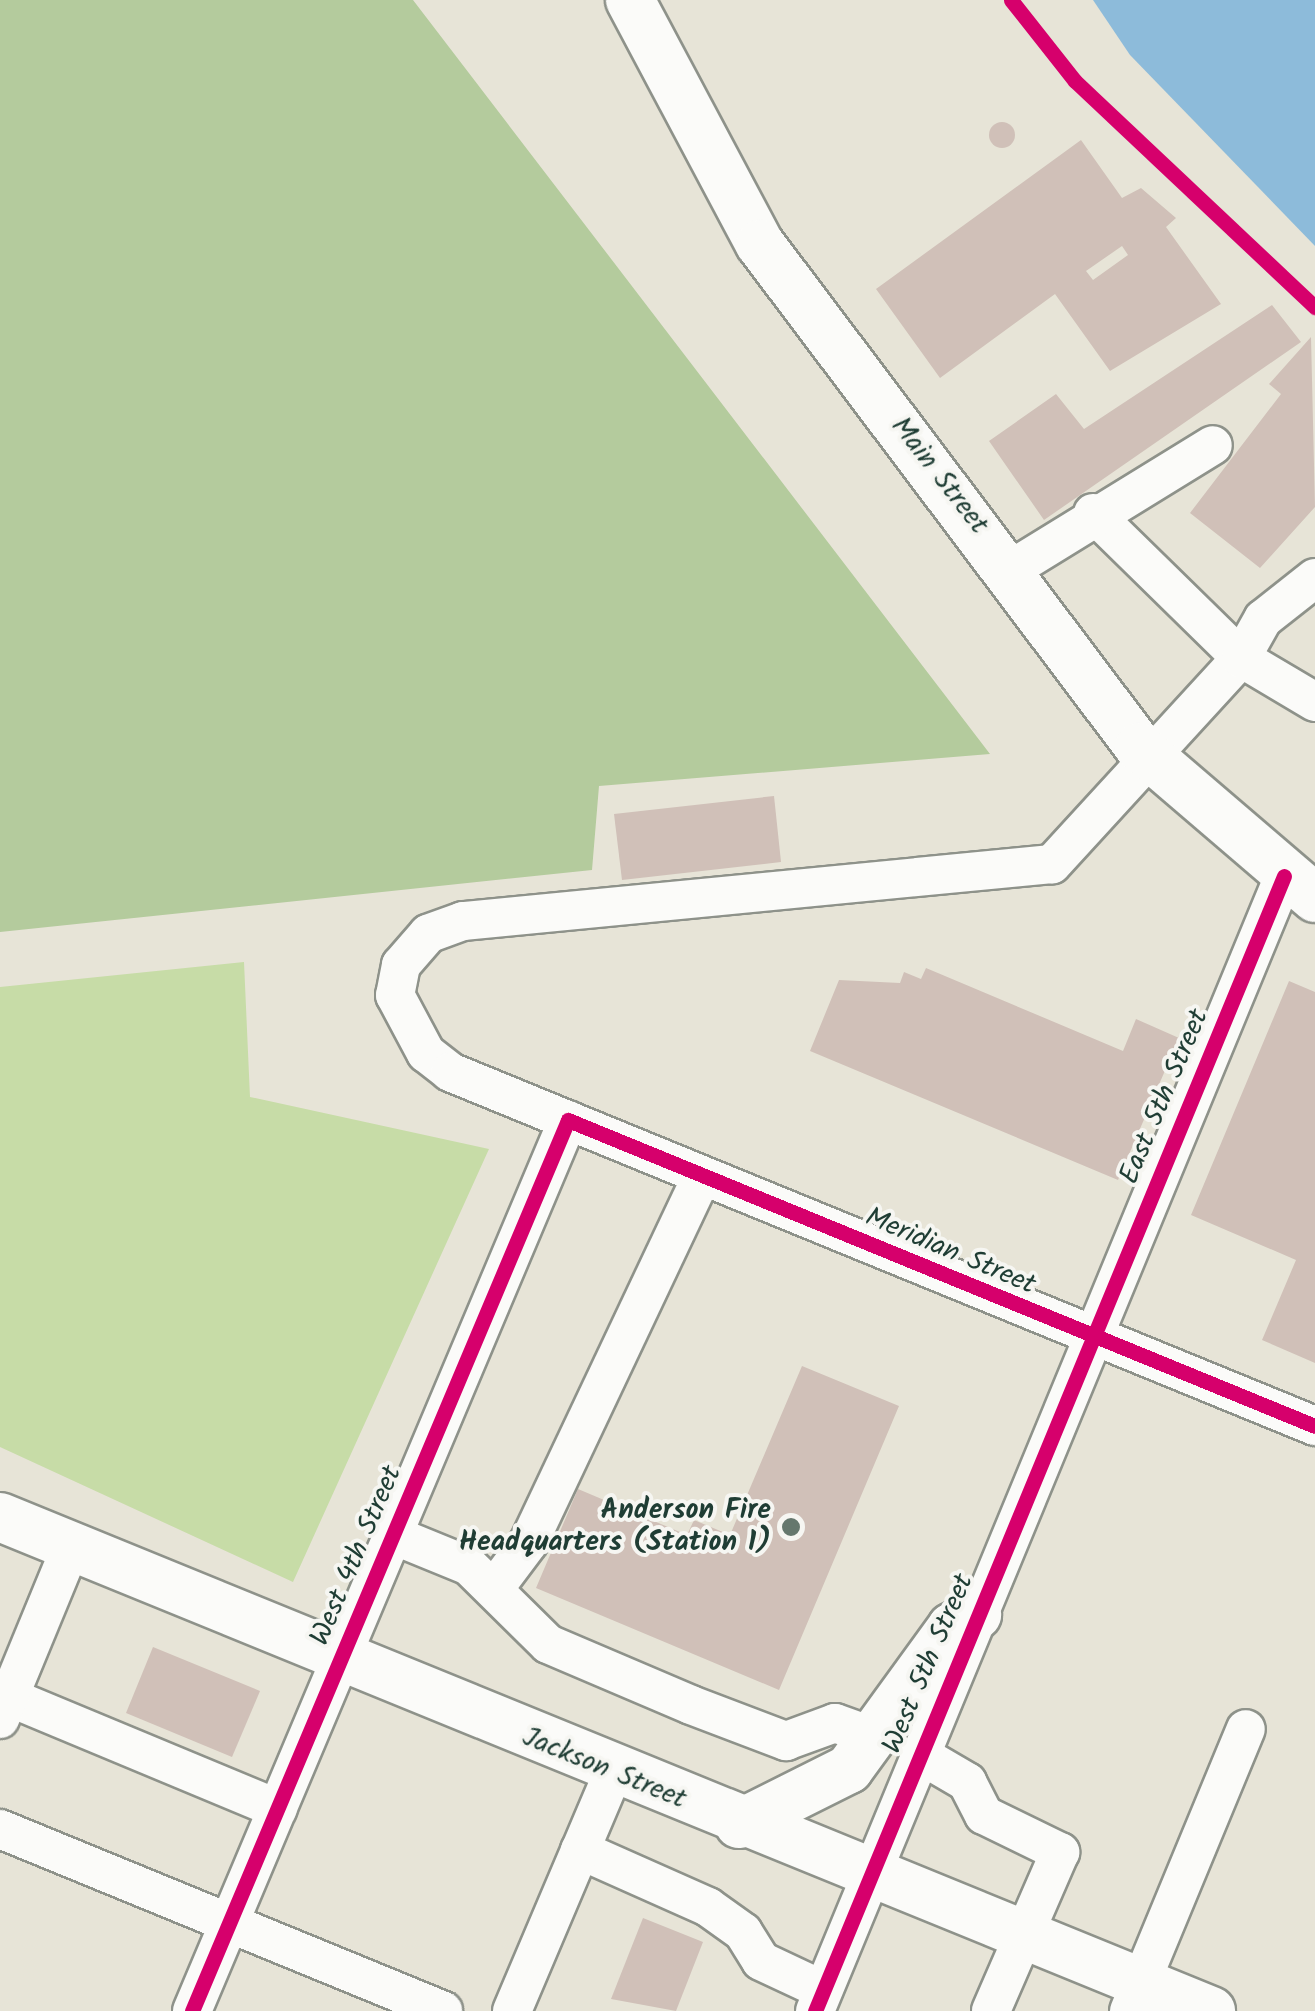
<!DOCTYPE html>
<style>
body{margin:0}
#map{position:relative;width:1315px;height:2011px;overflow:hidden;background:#e7e4d7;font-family:Kalam,sans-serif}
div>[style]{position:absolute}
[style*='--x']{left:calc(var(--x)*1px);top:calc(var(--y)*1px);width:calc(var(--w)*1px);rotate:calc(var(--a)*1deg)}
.green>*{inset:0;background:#c7dca7}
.forest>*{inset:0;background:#b4cb9d}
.water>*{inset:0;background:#8dbbda}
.building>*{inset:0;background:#d0c0b8}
.round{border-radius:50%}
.roads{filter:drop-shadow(2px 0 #8e928a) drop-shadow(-2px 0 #8e928a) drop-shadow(0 2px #8e928a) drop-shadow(0 -2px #8e928a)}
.minor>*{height:38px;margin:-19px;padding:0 19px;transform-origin:19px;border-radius:19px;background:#fbfbf9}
.major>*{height:48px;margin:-24px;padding:0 24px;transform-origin:24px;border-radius:24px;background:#fbfbf9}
.cycleway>*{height:15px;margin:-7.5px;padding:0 7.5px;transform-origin:7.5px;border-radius:7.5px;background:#d6006c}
.dots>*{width:28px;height:28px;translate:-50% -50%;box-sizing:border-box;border:5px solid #f6f6f2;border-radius:50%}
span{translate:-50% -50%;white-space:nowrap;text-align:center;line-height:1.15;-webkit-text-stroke:8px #f6f6f2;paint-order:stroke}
.street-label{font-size:28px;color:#1f3d34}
.poi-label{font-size:28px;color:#1f3d34;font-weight:700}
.right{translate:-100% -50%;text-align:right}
</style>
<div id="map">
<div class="green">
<div style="clip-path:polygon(244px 962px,250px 1097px,489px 1149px,293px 1582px,0 1447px,0 987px)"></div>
</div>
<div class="forest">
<div style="clip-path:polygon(0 0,413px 0,990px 754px,599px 786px,592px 870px,0 932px)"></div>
</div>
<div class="water">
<div style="clip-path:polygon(1093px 0,1315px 0,1315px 246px,1130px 55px)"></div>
</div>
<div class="building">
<div class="round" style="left:989px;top:122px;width:26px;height:26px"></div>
<div style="clip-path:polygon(evenodd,1081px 140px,1122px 198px,1141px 188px,1176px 218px,1166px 227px,1221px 304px,1110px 371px,1055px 294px,940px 378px,876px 289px,1081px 140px,1122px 246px,1128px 255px,1093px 280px,1086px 271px,1122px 246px)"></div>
<div style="clip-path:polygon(1272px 305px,1301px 342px,1044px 520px,989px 441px,1056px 394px,1084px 429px)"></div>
<div style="clip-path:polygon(1311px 337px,1315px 507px,1260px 568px,1190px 513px,1281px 394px,1269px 384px)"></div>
<div style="clip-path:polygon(774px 796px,781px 862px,622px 880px,614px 814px)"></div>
<div style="clip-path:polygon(926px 968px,1123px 1051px,1136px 1019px,1179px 1038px,1118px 1180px,810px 1051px,839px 980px,900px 983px,904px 972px,921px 979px)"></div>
<div style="clip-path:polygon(1289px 981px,1315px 992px,1315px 1363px,1262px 1340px,1296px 1260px,1191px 1215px)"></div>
<div style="clip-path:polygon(802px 1366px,899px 1406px,779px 1690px,536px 1588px,578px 1489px,687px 1535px,694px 1520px,730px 1535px)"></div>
<div style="clip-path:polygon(153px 1647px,260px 1691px,232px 1757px,126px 1713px)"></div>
<div style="clip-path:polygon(643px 1918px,703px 1942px,676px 2011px,611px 1999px)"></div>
</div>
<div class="roads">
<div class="minor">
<div style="--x:1093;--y:513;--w:207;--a:44.4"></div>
<div style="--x:1241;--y:658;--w:280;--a:132.5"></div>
<div style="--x:1052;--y:864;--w:592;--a:174.47"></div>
<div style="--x:463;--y:921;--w:37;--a:160"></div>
<div style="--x:428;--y:934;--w:41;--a:131.1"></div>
<div style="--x:401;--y:965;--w:31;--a:101"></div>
<div style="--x:395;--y:995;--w:66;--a:61.9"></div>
<div style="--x:426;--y:1053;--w:31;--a:38"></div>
<div style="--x:450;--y:1072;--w:935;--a:22.26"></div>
<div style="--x:1010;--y:570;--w:238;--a:-31.6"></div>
<div style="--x:1315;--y:578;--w:66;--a:141.7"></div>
<div style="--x:1263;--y:619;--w:45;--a:119.4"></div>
<div style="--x:1241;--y:658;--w:86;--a:30.7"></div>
<div style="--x:393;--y:1535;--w:82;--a:22.2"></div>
<div style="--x:469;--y:1566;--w:111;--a:44.6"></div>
<div style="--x:548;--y:1644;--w:155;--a:23.1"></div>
<div style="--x:691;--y:1705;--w:102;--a:20.8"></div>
<div style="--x:786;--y:1741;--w:52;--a:-20.2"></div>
<div style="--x:835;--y:1723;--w:45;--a:19.7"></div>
<div style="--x:496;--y:1586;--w:55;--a:-53.1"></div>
<div style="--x:529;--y:1542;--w:405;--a:-64.7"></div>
<div style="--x:9;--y:1697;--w:291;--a:22.6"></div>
<div style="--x:0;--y:1719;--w:186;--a:-67.6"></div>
<div style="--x:919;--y:1754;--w:56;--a:30.3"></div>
<div style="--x:967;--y:1782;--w:37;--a:63"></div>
<div style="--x:984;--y:1815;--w:85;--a:26"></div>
<div style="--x:1060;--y:1852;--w:173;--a:113.5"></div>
<div style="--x:0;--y:1829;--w:479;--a:22.3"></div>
<div style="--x:580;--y:1850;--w:140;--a:24"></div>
<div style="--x:708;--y:1907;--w:43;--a:35.5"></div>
<div style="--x:743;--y:1932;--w:34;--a:58"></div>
<div style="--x:761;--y:1961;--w:68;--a:25.1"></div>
<div style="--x:192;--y:2011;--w:967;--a:-67.12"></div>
<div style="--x:512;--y:2011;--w:259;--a:-67"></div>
<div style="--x:815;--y:2011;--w:1228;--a:-67.55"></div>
<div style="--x:1129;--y:2011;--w:305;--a:-67.5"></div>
</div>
<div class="major">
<div style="--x:630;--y:0;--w:276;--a:62"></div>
<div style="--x:760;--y:244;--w:630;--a:53"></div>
<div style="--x:1139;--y:747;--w:232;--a:40.6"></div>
<div style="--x:0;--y:1517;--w:1308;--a:22.19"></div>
<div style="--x:739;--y:1824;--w:123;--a:-26.6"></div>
<div style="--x:849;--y:1769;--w:175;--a:-54"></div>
<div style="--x:952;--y:1627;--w:28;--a:-26"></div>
</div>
</div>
<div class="cycleway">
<div style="--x:1011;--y:0;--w:103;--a:51.7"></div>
<div style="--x:1075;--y:81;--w:330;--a:43.3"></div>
<div style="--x:192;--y:2011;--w:967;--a:-67.12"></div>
<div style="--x:568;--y:1120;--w:807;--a:22.28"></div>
<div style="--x:815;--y:2011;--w:1228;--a:-67.55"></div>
</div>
<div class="dots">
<div style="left:791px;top:1527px;background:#65776d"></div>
</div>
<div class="street-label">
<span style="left:939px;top:476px;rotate:52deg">Main Street</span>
<span style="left:1165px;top:1097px;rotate:-67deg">East 5th Street</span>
<span style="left:950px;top:1252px;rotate:23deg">Meridian Street</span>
<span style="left:357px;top:1556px;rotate:-67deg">West 4th Street</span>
<span style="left:929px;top:1664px;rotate:-67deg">West 5th Street</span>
<span style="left:604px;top:1769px;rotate:22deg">Jackson Street</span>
</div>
<div class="poi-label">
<span class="right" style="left:771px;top:1527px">Anderson Fire<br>Headquarters (Station 1)</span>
</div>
</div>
